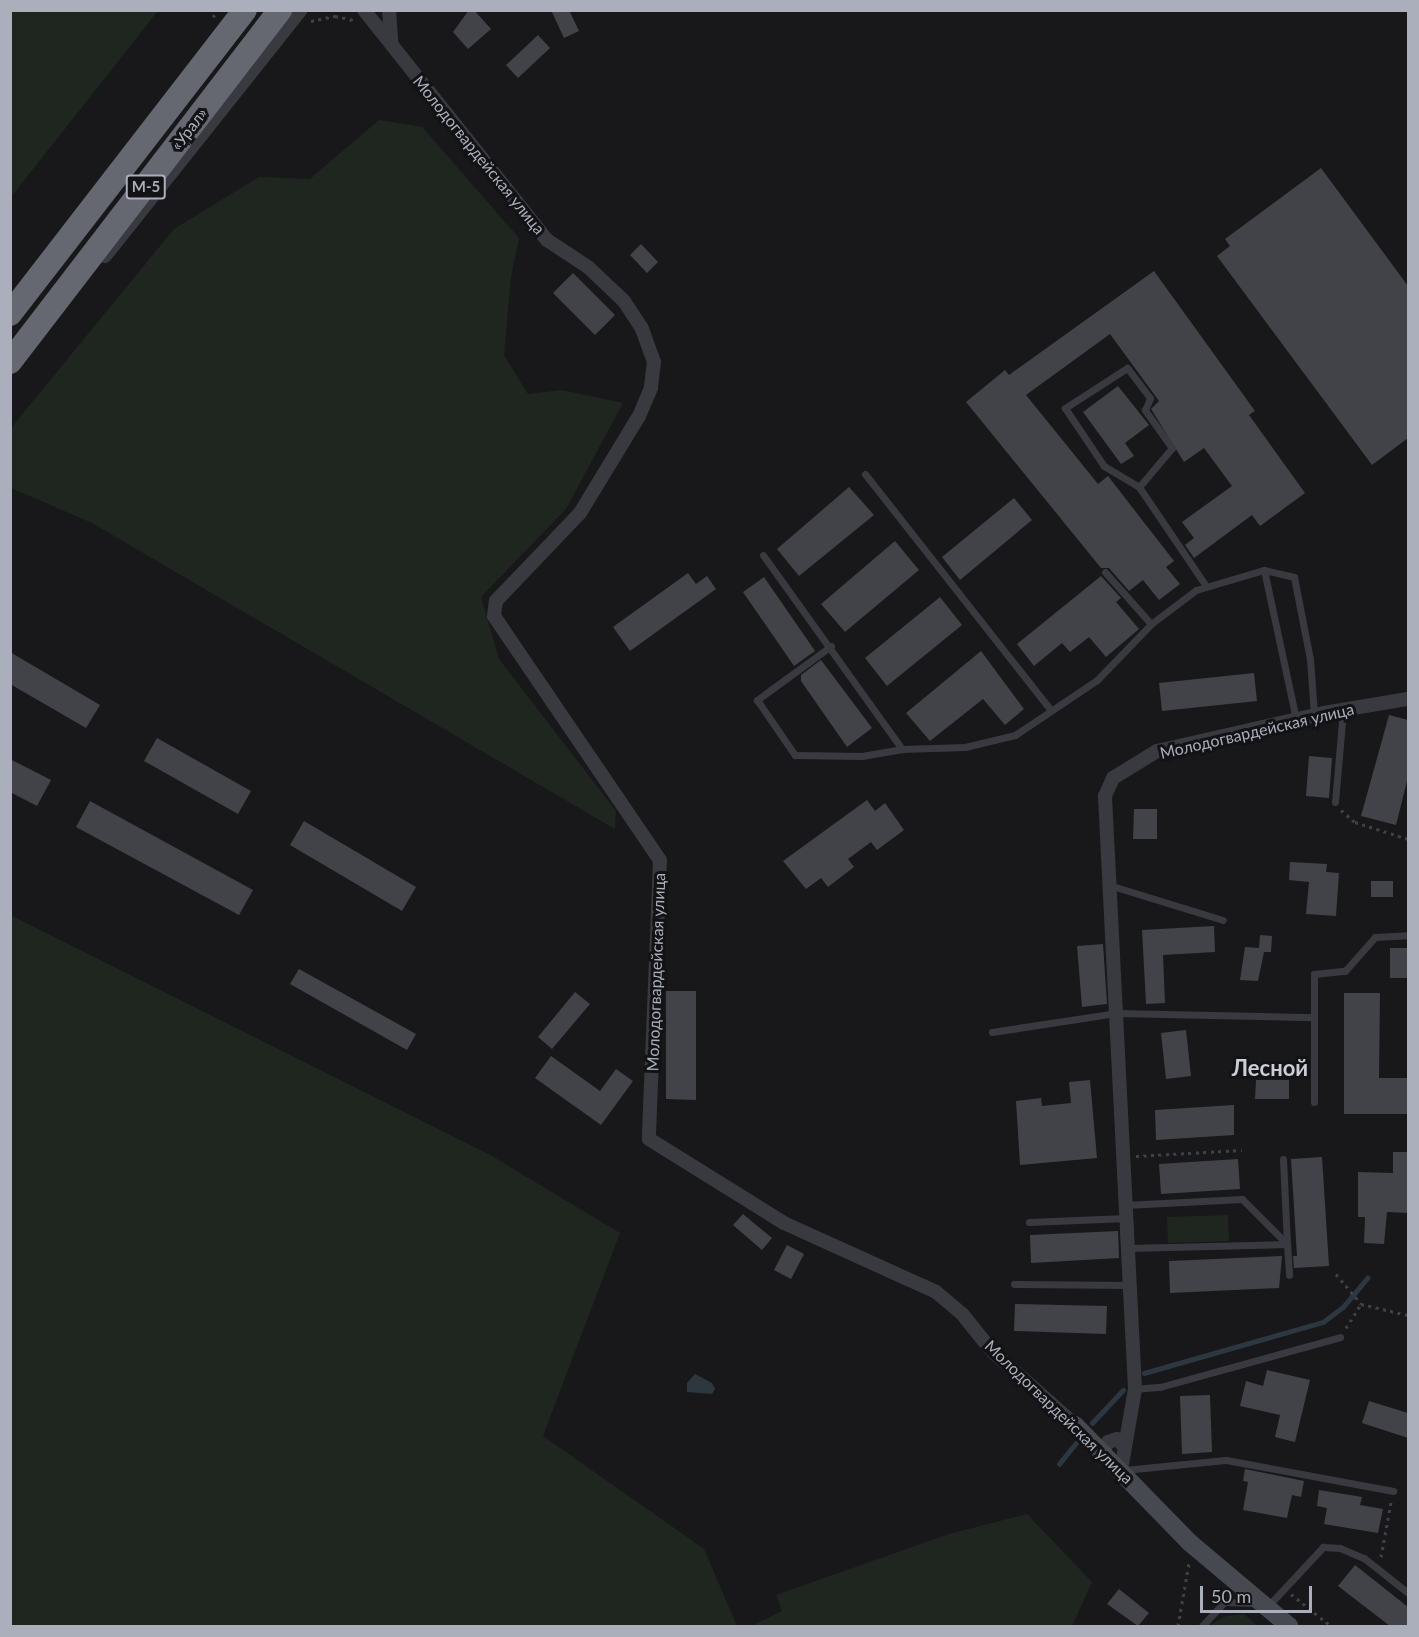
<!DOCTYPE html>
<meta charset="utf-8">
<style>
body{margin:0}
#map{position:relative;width:1419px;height:1637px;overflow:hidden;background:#18181b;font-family:Lato,sans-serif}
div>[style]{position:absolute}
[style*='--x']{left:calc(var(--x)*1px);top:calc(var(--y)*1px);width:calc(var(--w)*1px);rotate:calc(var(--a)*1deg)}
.green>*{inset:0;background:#1e261f}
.water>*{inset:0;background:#2d3740}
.stream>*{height:4.5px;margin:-2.25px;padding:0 2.25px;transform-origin:2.25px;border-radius:2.25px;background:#2d3740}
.building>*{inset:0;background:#424348}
.path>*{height:3px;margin-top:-1.5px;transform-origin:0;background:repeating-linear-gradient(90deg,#3f4147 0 3px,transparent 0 7.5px)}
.lane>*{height:7px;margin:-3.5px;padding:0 3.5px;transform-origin:3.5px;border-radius:3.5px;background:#393a40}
.street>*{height:14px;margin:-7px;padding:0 7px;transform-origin:7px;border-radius:7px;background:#393a40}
.secondary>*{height:18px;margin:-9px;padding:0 9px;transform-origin:9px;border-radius:9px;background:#474950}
.highway>*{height:24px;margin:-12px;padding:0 12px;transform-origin:12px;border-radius:12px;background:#656871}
span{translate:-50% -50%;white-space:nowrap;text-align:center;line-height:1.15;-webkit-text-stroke:6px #131316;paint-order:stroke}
.shield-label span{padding:2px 4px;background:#131316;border:2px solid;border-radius:4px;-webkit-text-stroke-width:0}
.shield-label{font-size:15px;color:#aaafbb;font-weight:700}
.street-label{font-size:16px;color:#aaafbb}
.district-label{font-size:22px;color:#cbced7;font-weight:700}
.frame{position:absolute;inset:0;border:12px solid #aaafbb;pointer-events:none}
.scale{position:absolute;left:1200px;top:1586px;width:112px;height:27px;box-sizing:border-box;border:3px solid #aaafbb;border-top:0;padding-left:8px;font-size:18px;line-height:21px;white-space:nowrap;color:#aaafbb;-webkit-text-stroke:4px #131316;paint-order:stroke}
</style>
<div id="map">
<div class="green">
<div style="clip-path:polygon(11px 10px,158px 11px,11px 197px,10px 11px)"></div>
<div style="clip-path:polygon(379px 120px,422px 127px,519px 238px,511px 277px,504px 355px,528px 394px,562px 390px,623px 403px,566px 509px,481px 597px,499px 659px,616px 811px,615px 829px,92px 523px,11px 488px,11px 428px,174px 229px,259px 177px,310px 179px)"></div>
<div style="clip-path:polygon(10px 915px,492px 1156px,620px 1233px,543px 1436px,704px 1549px,737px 1626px,11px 1626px)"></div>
<div style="clip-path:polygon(1228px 1215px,1229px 1241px,1168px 1243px,1167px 1217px)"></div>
<div style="clip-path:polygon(1027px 1514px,1092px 1582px,1072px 1626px,751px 1626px,782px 1611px,776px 1595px,949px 1534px)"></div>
<div style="clip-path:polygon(1244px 1614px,1258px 1626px,1208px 1626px,1226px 1616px)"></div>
</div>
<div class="water">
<div style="clip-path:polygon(695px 1374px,712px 1383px,715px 1389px,712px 1394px,687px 1392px,687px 1383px)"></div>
</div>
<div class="stream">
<div style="--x:1144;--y:1373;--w:186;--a:-15.9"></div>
<div style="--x:1323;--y:1322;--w:25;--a:-37"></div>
<div style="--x:1343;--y:1307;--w:38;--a:-50"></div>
<div style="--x:1092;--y:1423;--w:45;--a:-46.8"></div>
<div style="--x:1059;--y:1464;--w:27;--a:-51"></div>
</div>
<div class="building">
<div style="clip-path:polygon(469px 10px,474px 10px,491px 29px,468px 49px,453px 32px)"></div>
<div style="clip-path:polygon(551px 10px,569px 10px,579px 31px,564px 38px)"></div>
<div style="clip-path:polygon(538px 35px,550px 48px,518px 78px,506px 65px)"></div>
<div style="clip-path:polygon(1321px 168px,1408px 286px,1408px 438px,1372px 465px,1217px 256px,1230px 246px,1225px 239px)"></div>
<div style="clip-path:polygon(641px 244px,658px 262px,647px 273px,630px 255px)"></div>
<div style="clip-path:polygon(1154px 271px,1255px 411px,1249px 415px,1305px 493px,1260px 526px,1252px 515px,1194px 558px,1185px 545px,1194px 538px,1182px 522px,1232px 486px,1204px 448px,1184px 462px,1151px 409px,1159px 401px,1110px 334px,1026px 395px,1098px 484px,1108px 476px,1174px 561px,1166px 567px,1180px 584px,1159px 600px,1143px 580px,1129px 591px,1109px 568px,1101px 568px,966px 402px,1005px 370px,1009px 375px)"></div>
<div style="clip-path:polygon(573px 273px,615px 315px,595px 335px,553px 293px)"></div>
<div style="clip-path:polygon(1118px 386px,1149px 425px,1125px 443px,1134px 456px,1121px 464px,1083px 412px)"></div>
<div style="clip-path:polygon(849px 487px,874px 515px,799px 576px,777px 549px)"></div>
<div style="clip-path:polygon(1014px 498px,1032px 520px,960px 580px,942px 557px)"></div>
<div style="clip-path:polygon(895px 541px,919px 570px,845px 632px,821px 604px)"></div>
<div style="clip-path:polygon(688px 573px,696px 584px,707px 576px,716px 589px,630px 651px,613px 627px)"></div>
<div style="clip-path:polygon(1101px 576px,1121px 598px,1116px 602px,1139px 629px,1106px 657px,1089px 637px,1070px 652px,1062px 643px,1034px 666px,1017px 644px)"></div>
<div style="clip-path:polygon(764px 577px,815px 651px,794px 666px,743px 592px)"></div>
<div style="clip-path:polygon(940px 597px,962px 625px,887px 686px,865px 658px)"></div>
<div style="clip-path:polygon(981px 651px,1024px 709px,1005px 725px,983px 699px,930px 741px,906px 713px)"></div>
<div style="clip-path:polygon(10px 652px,100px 705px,86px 728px,10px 684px)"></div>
<div style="clip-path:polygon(821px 660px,872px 728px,847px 747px,801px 681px,801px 675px)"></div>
<div style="clip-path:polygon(1254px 673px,1257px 701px,1162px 711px,1159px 683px)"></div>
<div style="clip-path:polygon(1389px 715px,1408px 720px,1408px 777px,1396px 825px,1361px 816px)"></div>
<div style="clip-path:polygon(157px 738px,251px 791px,238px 814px,144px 761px)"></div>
<div style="clip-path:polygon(1309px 756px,1332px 758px,1329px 798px,1306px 796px)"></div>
<div style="clip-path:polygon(10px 759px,51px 780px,37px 806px,10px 792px)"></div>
<div style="clip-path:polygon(867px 800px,875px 811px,885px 803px,904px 830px,877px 850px,871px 842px,848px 859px,854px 867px,828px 887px,821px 878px,806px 889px,783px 861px)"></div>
<div style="clip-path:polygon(90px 801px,253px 890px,239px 915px,76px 827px)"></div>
<div style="clip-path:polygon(1134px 809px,1157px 809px,1157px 839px,1133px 839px)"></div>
<div style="clip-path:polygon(304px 821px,416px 887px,402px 911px,290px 845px)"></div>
<div style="clip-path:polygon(1290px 862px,1327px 864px,1326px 872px,1339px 873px,1336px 916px,1306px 914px,1309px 882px,1289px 880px)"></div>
<div style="clip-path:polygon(1371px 881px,1393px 881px,1393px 897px,1371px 897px)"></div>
<div style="clip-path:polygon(1214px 926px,1215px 952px,1163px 955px,1165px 1003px,1146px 1004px,1142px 930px)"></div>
<div style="clip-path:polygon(1260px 935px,1272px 936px,1271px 952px,1264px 952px,1258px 981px,1240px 980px,1245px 947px,1259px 948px)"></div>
<div style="clip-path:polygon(1103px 944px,1107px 1004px,1082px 1007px,1077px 946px)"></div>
<div style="clip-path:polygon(1390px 948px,1408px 948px,1408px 978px,1390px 978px)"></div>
<div style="clip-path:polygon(299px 969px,416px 1034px,407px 1050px,290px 984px)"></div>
<div style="clip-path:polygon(666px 991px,696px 991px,696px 1100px,666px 1099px)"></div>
<div style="clip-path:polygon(575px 992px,590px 1004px,552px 1049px,538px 1037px)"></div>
<div style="clip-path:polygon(1344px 993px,1380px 993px,1379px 1078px,1408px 1078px,1408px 1114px,1344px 1114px)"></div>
<div style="clip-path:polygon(1186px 1030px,1191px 1076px,1166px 1079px,1161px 1033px)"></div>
<div style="clip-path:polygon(551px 1056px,600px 1091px,616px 1069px,633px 1081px,601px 1125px,535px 1078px)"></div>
<div style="clip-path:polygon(1090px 1080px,1097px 1158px,1020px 1165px,1016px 1101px,1041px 1098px,1042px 1106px,1071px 1103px,1069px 1082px)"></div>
<div style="clip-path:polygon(1256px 1080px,1289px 1080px,1289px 1099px,1255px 1099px)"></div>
<div style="clip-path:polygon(1234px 1105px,1234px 1135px,1156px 1140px,1155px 1110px)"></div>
<div style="clip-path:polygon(1393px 1152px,1408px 1152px,1408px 1213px,1387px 1212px,1384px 1244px,1364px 1243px,1365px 1217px,1358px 1217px,1358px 1172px,1393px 1173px)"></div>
<div style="clip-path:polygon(1322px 1157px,1329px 1266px,1294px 1268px,1293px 1256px,1297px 1256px,1291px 1159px)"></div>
<div style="clip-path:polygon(1238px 1159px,1240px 1189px,1161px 1194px,1159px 1164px)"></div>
<div style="clip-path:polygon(743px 1214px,772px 1238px,762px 1250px,733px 1225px)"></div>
<div style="clip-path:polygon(1118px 1231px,1119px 1258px,1031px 1263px,1030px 1235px)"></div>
<div style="clip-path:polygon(787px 1245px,804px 1254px,791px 1279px,774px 1270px)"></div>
<div style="clip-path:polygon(1282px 1256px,1279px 1288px,1170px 1293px,1169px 1261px)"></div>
<div style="clip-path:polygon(1015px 1304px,1107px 1306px,1106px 1334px,1014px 1331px)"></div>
<div style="clip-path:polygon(1267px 1370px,1310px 1380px,1295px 1442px,1275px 1437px,1280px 1415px,1240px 1406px,1246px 1381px,1263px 1386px)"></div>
<div style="clip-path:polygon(1210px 1395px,1212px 1452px,1182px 1454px,1180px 1396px)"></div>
<div style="clip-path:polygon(1369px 1401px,1408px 1413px,1408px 1438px,1362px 1423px)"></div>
<div style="clip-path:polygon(1245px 1469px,1304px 1481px,1301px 1497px,1292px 1495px,1287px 1518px,1243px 1510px,1248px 1482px,1243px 1481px)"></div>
<div style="clip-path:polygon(1319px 1490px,1362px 1497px,1360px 1505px,1383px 1509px,1378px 1533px,1324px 1524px,1327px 1508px,1317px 1506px)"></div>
<div style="clip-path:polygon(1355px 1565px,1408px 1607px,1408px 1626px,1390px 1626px,1338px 1586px)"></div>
<div style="clip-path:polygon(1119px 1589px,1149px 1613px,1138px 1626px,1107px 1604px)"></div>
</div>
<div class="path">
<div style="--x:213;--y:17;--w:9;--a:-54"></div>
<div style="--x:311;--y:21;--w:25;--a:-12"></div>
<div style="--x:335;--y:16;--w:19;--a:12"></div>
<div style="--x:1341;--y:810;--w:18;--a:41"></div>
<div style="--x:1355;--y:822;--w:56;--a:17.8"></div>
<div style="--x:1136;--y:1156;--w:106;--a:-3.2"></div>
<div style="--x:1336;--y:1274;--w:39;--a:50"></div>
<div style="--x:1346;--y:1328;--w:28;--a:-58"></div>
<div style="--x:1361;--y:1304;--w:48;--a:13.2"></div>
<div style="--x:1381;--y:1557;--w:56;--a:-79.7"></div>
<div style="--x:1291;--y:1594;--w:51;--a:38.7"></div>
<div style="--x:1178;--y:1626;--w:64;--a:-80.1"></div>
</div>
<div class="lane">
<div style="--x:865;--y:474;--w:299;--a:51.8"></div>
<div style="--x:1139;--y:487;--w:51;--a:-49.8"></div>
<div style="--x:1172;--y:448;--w:47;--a:-125.4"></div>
<div style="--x:1145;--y:410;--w:13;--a:-67"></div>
<div style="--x:1150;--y:398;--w:38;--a:-127"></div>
<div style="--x:1127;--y:368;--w:74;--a:147.2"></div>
<div style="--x:1065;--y:408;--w:70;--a:56.1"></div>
<div style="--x:1104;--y:466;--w:41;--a:31"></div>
<div style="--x:1139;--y:487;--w:120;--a:55.9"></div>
<div style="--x:763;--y:555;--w:239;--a:54.4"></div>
<div style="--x:1264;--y:570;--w:31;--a:13"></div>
<div style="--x:1294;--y:577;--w:84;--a:79"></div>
<div style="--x:1310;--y:659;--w:56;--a:85.9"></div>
<div style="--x:1105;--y:572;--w:69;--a:48.5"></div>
<div style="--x:831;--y:646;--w:92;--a:143.9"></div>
<div style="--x:757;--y:700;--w:67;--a:55.4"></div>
<div style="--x:795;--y:755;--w:67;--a:0.9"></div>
<div style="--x:862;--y:756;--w:41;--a:-9.9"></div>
<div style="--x:902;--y:749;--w:63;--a:-1.8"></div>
<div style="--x:965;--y:747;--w:51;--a:-13.5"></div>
<div style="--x:1015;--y:735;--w:99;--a:-33.9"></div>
<div style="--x:1097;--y:680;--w:78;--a:-46"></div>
<div style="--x:1151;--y:624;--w:56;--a:-37.1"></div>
<div style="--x:1196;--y:590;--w:71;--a:-16.4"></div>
<div style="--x:1264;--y:570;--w:152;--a:77.9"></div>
<div style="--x:1335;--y:802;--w:92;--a:-85"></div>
<div style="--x:1109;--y:885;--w:119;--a:17.1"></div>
<div style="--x:992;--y:1032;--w:125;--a:-8.7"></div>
<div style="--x:1116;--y:1013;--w:198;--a:1.2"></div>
<div style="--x:1314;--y:1102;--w:128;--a:-90"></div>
<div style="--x:1314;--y:974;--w:31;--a:-6"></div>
<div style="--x:1345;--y:971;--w:45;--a:-48.6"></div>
<div style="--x:1375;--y:937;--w:33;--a:-3"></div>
<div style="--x:1283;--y:1159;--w:85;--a:87.3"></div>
<div style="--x:1125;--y:1205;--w:117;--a:-2.9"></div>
<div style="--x:1242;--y:1199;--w:64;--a:45"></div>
<div style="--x:1029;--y:1222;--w:97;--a:-2.4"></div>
<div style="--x:1128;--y:1248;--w:159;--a:-1.4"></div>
<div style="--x:1287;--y:1244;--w:31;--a:86"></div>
<div style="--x:1014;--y:1284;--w:116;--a:0.5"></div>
<div style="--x:1135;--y:1389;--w:25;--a:-5"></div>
<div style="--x:1160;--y:1387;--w:187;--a:-15.5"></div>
<div style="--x:1124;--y:1470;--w:102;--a:-5.6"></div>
<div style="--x:1226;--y:1460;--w:170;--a:10.5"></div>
<div style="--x:1268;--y:1606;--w:81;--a:-47"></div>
<div style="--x:1323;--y:1547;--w:17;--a:3"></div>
<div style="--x:1340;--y:1548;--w:26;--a:23"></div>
<div style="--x:1364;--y:1558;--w:56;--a:38.5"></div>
<div style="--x:1202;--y:1626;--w:33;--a:-47"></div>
<div style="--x:1224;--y:1602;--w:30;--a:2"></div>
</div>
<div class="street">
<div style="--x:364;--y:10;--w:294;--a:51.5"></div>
<div style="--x:547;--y:240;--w:49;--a:33.4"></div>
<div style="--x:588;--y:267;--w:50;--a:43.4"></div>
<div style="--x:624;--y:301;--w:33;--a:57"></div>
<div style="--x:642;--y:329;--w:35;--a:70"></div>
<div style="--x:654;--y:362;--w:26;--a:97"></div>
<div style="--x:651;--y:388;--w:30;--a:113"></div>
<div style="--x:639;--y:416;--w:114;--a:121.3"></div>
<div style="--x:580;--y:513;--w:122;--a:133.7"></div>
<div style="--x:496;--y:601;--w:15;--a:98"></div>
<div style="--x:494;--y:616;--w:295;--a:55.8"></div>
<div style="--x:660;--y:860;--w:279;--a:92.3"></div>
<div style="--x:649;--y:1139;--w:159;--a:31.9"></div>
<div style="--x:784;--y:1223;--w:167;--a:24.4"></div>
<div style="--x:936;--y:1292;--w:35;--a:40"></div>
<div style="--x:963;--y:1315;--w:46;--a:51.1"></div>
<div style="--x:992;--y:1351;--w:111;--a:41.7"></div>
<div style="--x:389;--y:10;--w:32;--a:86"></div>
<div style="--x:105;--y:256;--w:315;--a:-51.5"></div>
<div style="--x:1103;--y:1451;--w:10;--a:-61"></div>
<div style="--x:1108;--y:1442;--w:9;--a:-18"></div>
<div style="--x:1117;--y:1439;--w:11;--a:45"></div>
<div style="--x:1121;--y:1470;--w:82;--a:-80.2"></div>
<div style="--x:1135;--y:1389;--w:594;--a:-92.9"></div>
<div style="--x:1105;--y:796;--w:20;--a:-66"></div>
<div style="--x:1113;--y:778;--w:52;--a:-31.5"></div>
<div style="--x:1157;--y:751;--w:171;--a:-12.8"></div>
<div style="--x:1324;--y:713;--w:85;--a:-9.5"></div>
</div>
<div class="secondary">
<div style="--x:1075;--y:1425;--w:163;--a:45.7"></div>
<div style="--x:1189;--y:1542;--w:131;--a:40"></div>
</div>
<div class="highway">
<div style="--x:10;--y:314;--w:384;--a:-52.3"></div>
<div style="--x:10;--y:362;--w:444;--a:-52.5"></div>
</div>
<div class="shield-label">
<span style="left:146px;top:187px">М-5</span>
</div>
<div class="street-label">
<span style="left:189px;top:129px;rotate:-53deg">«Урал»</span>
<span style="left:479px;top:155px;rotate:51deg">Молодогвардейская улица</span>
<span style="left:1257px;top:731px;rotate:-13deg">Молодогвардейская улица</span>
<span style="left:656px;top:972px;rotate:-88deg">Молодогвардейская улица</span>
<span style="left:1059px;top:1412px;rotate:44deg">Молодогвардейская улица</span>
</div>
<div class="district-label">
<span style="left:1270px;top:1068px">Лесной</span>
</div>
<div class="frame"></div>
<div class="scale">50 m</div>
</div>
